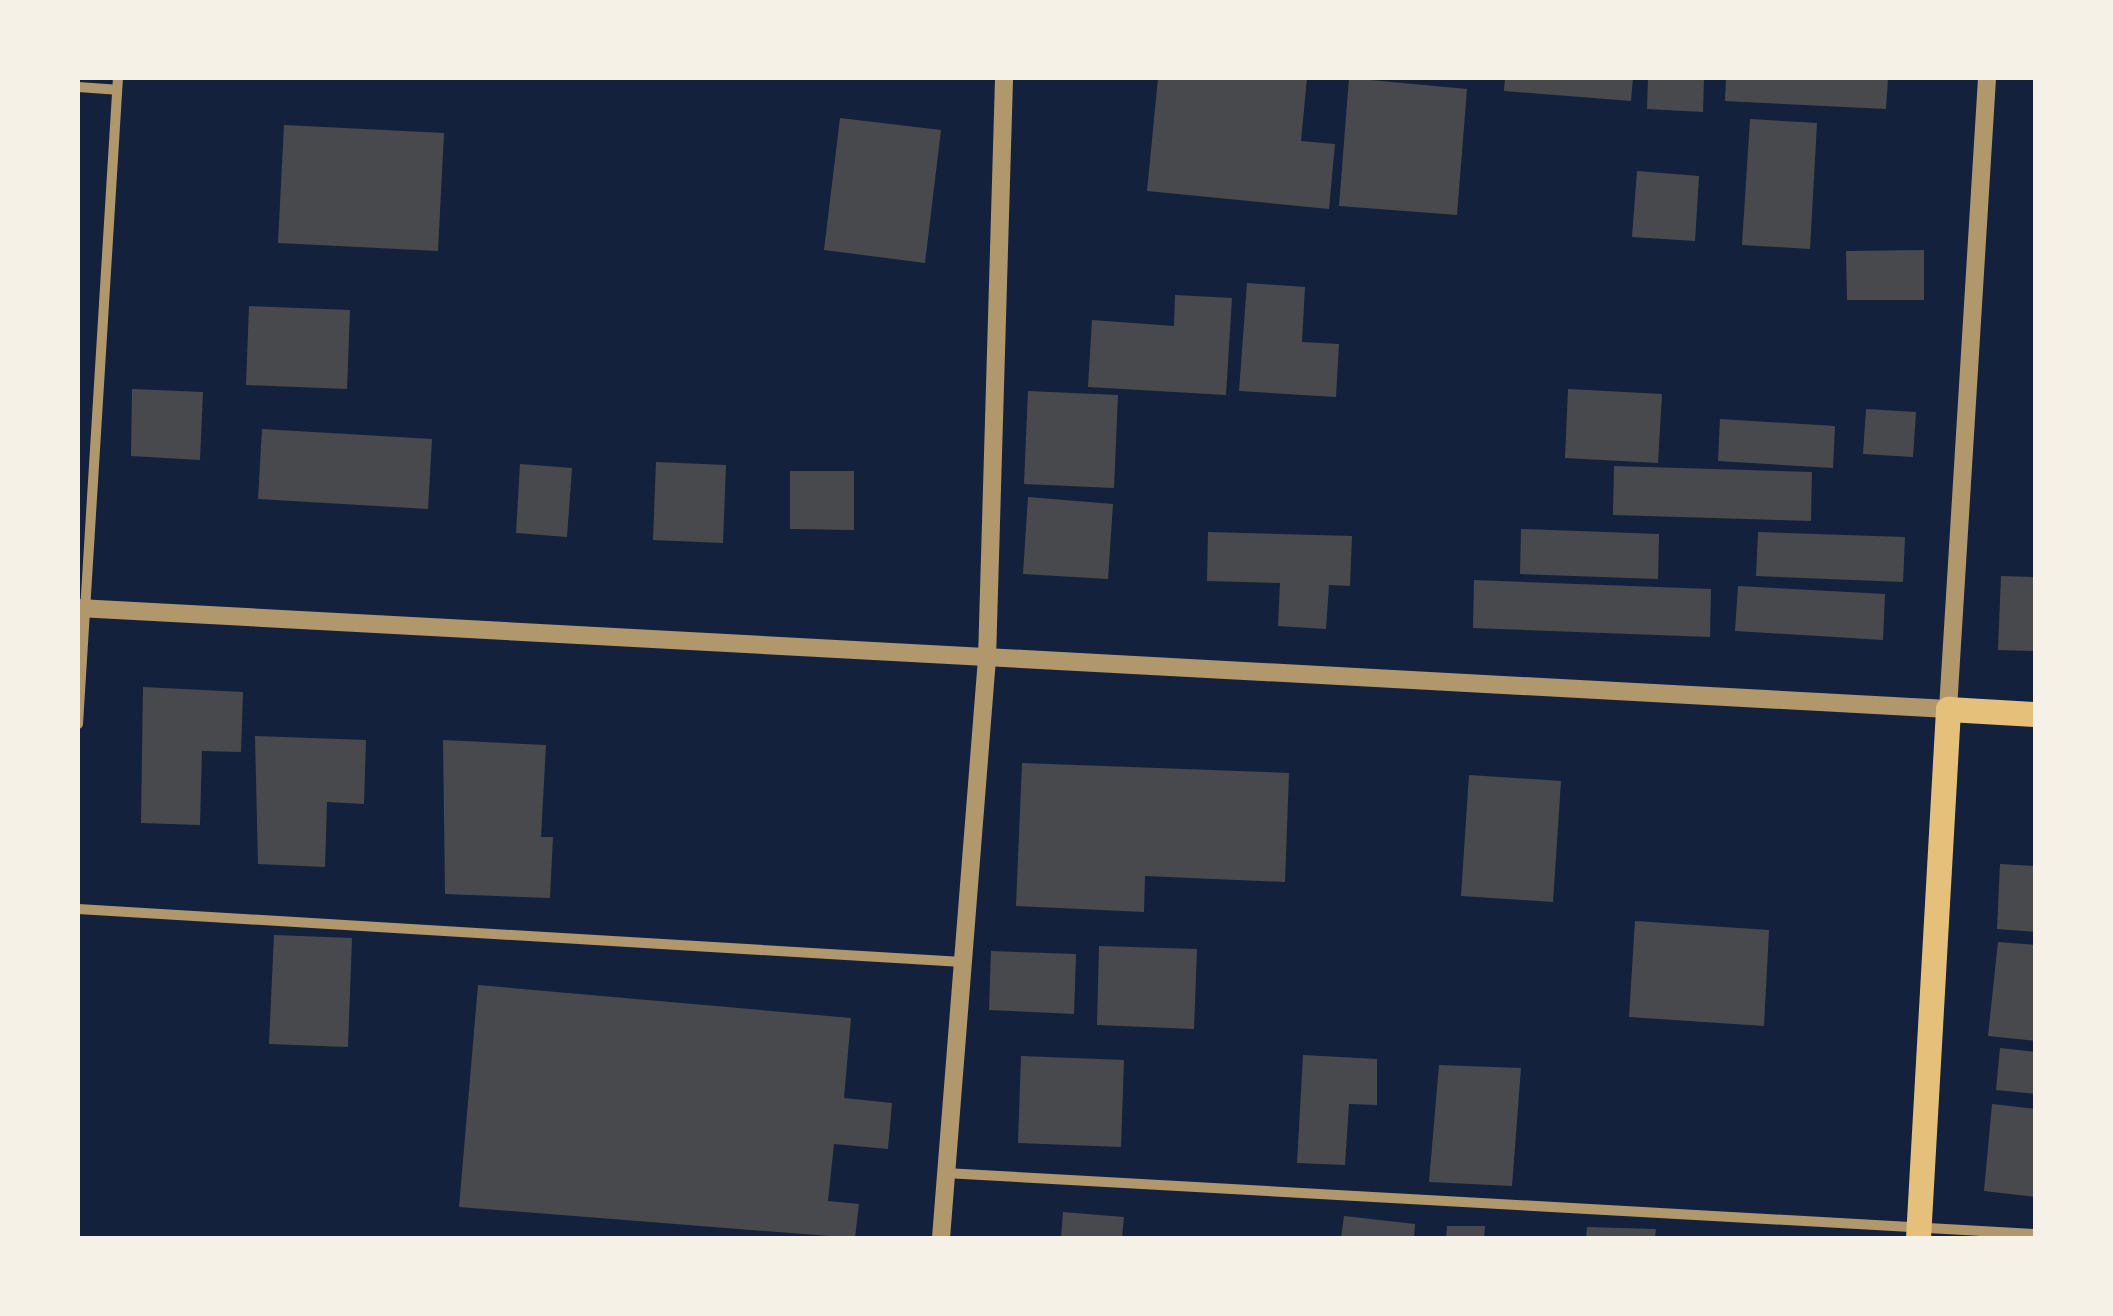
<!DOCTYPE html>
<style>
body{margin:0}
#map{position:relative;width:2113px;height:1316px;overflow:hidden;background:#14213d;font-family:"Asap Condensed",sans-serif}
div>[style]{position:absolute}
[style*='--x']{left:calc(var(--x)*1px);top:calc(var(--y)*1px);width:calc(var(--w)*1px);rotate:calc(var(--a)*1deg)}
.building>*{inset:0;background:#48494c}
.minor>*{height:10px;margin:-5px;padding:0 5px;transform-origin:5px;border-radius:5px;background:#b1986c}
.tertiary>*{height:18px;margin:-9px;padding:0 9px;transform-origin:9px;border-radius:9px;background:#b1986c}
.primary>*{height:25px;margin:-12.5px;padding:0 12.5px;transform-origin:12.5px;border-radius:12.5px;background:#e5c07b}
span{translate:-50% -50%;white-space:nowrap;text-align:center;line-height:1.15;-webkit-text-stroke:10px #f6f1e7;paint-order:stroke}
.frame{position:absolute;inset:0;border:80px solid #f6f1e7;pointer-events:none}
</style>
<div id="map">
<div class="building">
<div style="clip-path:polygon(1158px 78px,1307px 78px,1301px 141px,1335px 144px,1329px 209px,1147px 191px)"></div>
<div style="clip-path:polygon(1349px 78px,1467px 89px,1457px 215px,1339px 206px)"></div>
<div style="clip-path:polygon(1505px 78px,1633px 78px,1631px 101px,1504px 91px)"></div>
<div style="clip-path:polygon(1648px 78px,1704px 78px,1703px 112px,1647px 109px)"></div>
<div style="clip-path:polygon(1726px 78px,1888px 78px,1886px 109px,1725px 101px)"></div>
<div style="clip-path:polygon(840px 118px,941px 130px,925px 263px,824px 250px)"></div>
<div style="clip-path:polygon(1750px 119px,1817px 123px,1810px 249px,1742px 245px)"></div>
<div style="clip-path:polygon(284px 125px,444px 133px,438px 251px,278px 243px)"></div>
<div style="clip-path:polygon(1637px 171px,1699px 176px,1695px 241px,1632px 237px)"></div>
<div style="clip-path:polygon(1924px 250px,1924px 300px,1847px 300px,1846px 251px)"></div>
<div style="clip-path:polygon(1247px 283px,1305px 287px,1302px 342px,1339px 344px,1336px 397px,1239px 391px)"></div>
<div style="clip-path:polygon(1175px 295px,1232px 298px,1226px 395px,1088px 387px,1092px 320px,1174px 326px)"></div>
<div style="clip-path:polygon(249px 306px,350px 310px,347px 389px,246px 385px)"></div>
<div style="clip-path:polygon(132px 389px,203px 392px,200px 460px,131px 456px)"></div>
<div style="clip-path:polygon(1568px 389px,1662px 394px,1658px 463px,1565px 458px)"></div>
<div style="clip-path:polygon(1028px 391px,1118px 395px,1114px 488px,1024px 484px)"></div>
<div style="clip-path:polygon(1866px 409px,1916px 412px,1913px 457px,1863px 454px)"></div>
<div style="clip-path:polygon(1720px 419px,1835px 426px,1833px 468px,1718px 461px)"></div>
<div style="clip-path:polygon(262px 429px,432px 439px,428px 509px,258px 499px)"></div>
<div style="clip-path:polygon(656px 462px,726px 465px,723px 543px,653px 540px)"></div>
<div style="clip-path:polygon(520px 464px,572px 468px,567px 537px,516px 533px)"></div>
<div style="clip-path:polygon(1614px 466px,1812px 472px,1811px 521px,1613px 515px)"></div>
<div style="clip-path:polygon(790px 471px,854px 471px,854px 530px,790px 529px)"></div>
<div style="clip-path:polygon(1028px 497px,1113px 504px,1108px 579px,1023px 574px)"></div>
<div style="clip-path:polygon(1521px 529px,1659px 534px,1658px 579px,1520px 574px)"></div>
<div style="clip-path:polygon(1208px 532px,1352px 536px,1350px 586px,1329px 585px,1326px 629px,1278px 626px,1280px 583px,1207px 581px)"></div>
<div style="clip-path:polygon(1758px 532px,1905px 537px,1903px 582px,1756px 576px)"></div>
<div style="clip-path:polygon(2001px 576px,2036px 577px,2036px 651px,1998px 650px)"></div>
<div style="clip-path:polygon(1474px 580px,1711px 589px,1710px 637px,1473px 628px)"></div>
<div style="clip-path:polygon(1738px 586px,1885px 594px,1883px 640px,1735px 631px)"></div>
<div style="clip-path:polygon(143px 687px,243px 692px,241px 752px,202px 751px,200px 825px,141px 823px)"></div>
<div style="clip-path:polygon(255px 736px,366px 740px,364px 804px,327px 802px,325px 867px,258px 864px)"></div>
<div style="clip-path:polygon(443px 740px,546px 745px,541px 837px,553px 837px,550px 898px,445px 894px)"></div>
<div style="clip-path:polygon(1022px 763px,1289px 773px,1285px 882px,1145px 876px,1144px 912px,1016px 906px)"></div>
<div style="clip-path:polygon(1469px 775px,1561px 781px,1553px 902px,1461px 896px)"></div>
<div style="clip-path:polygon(2000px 864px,2036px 866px,2036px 932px,1997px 929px)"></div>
<div style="clip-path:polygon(1635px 921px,1769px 930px,1764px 1026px,1629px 1017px)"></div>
<div style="clip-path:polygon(274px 935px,352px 938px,348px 1047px,269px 1044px)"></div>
<div style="clip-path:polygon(1998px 942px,2036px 945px,2036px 1041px,1988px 1036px)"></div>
<div style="clip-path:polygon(1099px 946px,1197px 949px,1194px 1029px,1097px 1025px)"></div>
<div style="clip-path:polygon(991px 951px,1076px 954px,1074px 1014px,989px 1010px)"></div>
<div style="clip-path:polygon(478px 985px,851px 1018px,844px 1098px,892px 1103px,888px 1149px,834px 1144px,828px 1201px,859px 1204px,855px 1238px,459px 1207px)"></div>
<div style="clip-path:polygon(2000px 1048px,2036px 1052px,2036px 1094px,1996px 1090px)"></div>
<div style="clip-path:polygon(1303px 1055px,1377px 1059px,1377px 1105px,1349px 1104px,1345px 1165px,1297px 1163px)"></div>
<div style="clip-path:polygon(1021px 1056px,1124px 1060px,1121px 1147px,1018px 1143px)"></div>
<div style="clip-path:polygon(1439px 1065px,1521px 1068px,1512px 1186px,1429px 1182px)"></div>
<div style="clip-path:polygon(1992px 1104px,2036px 1109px,2036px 1197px,1984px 1191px)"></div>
<div style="clip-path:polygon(1063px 1212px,1124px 1217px,1122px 1238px,1061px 1238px)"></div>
<div style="clip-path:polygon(1344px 1216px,1415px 1224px,1414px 1238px,1341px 1238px)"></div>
<div style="clip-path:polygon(1447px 1226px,1485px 1226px,1484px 1238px,1446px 1238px)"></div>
<div style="clip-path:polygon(1587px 1227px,1656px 1229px,1655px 1238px,1586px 1238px)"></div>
</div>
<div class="minor">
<div style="--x:78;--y:87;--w:39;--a:4"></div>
<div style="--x:78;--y:724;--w:647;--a:-86.46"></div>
<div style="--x:78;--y:909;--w:886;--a:3.43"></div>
<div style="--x:945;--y:1173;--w:1093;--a:3.2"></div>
</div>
<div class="tertiary">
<div style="--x:78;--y:608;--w:1873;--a:3.09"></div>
<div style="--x:1948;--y:709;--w:632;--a:-86.46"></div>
<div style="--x:941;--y:1238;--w:581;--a:-85.46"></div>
<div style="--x:987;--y:659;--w:581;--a:-88.32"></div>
</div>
<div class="primary">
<div style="--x:1918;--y:1238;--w:530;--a:-86.75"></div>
<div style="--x:1948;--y:709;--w:88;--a:3.3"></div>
</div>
<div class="frame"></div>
</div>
